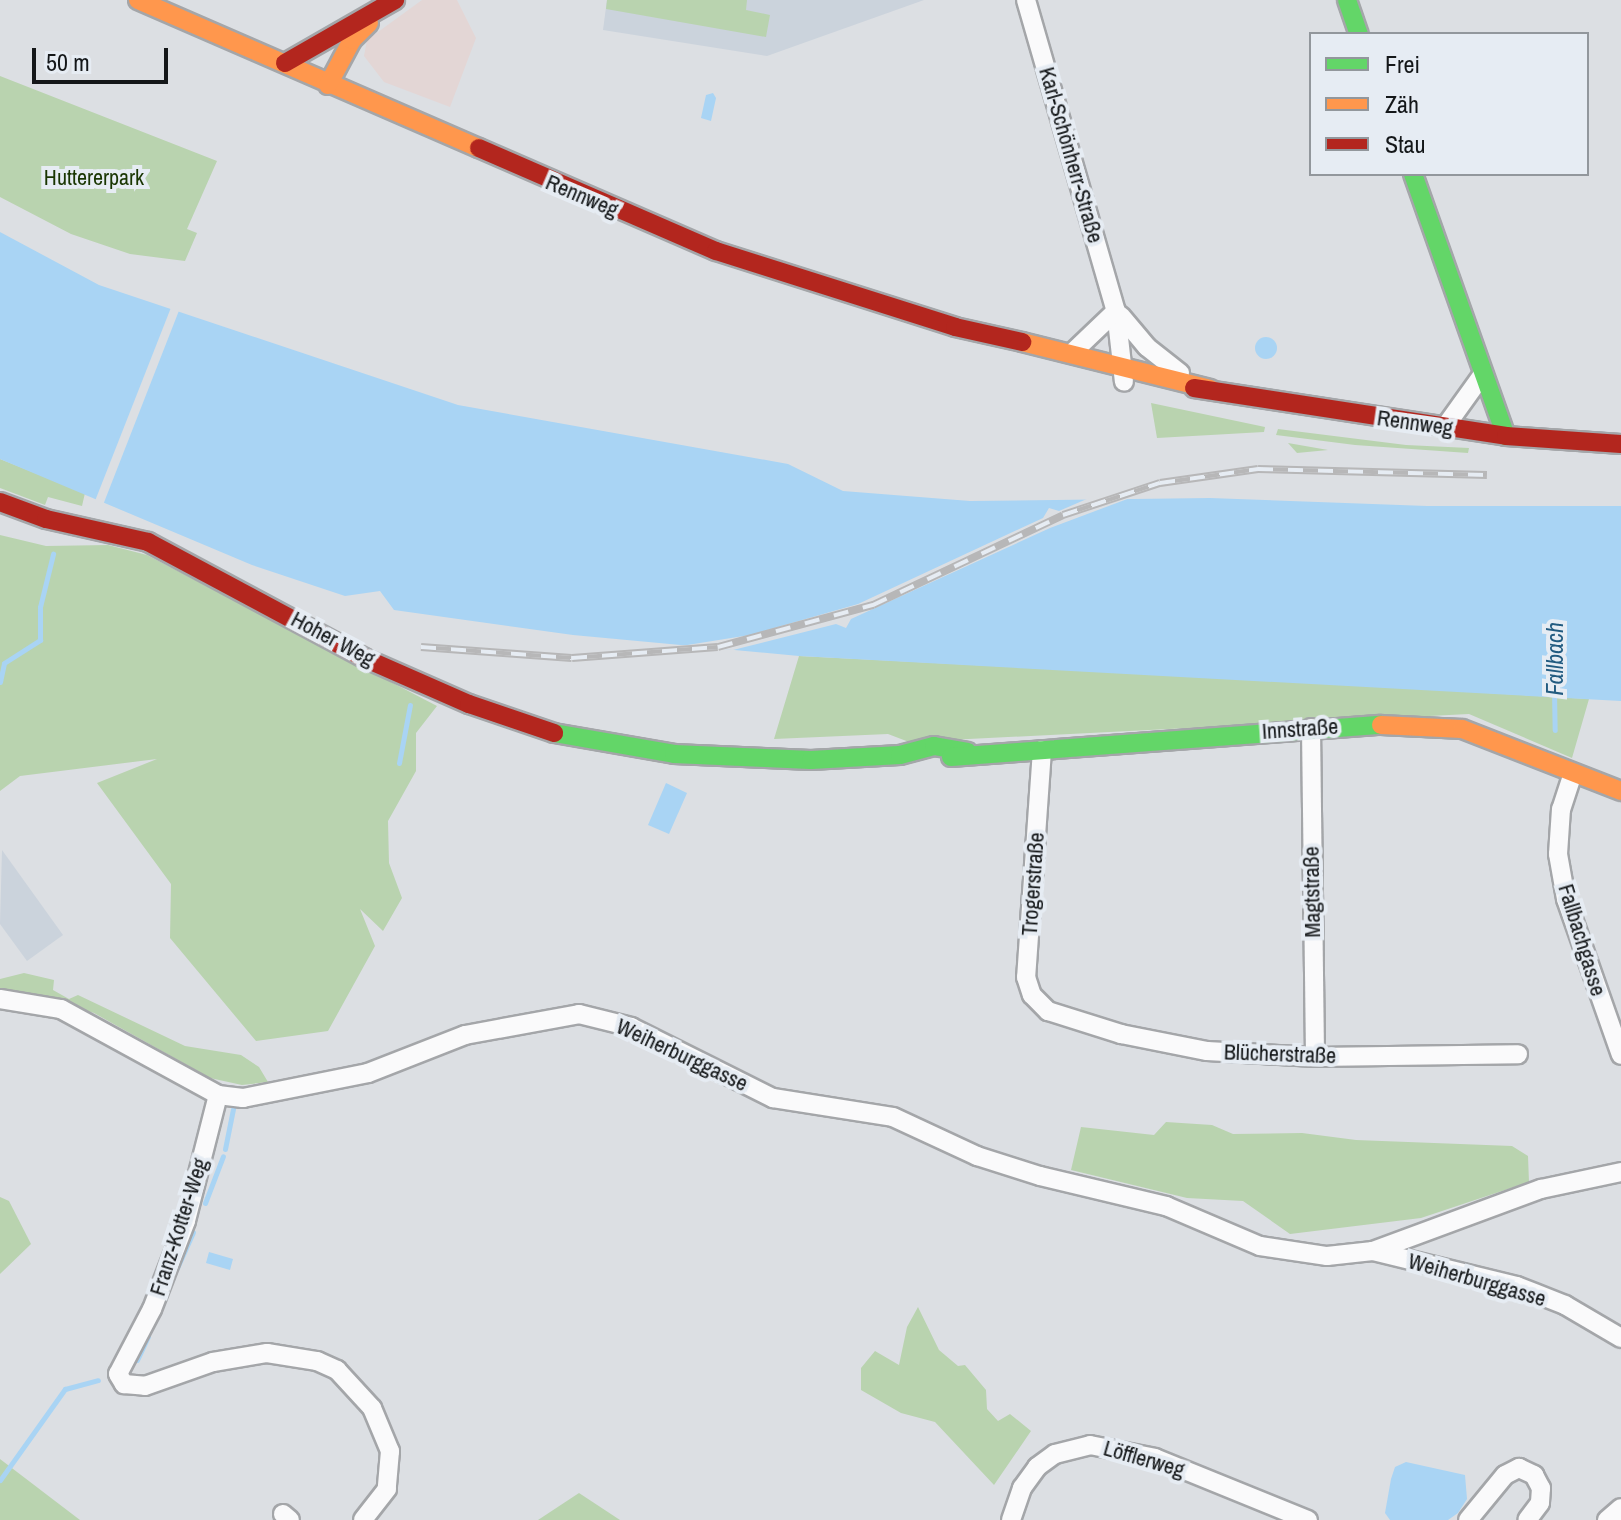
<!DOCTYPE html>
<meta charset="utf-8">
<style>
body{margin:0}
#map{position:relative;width:1621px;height:1520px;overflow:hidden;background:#dcdfe3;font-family:"Archivo Narrow",sans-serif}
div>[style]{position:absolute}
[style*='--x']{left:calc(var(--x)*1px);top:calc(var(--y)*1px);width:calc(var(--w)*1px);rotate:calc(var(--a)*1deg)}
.commercial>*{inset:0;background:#e3d6d5}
.built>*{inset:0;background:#cbd3dc}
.green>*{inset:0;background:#b9d3af}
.water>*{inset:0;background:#a9d4f4}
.round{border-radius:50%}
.pier>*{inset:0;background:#dcdfe3}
.stream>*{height:5px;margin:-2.5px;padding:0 2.5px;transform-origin:2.5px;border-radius:2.5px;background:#a9d4f4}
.roads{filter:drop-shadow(2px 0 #a4a6a9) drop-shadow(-2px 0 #a4a6a9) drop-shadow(0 2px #a4a6a9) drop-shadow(0 -2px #a4a6a9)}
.street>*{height:18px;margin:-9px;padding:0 9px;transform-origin:9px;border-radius:9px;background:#fafafb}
.fast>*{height:18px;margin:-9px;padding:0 9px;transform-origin:9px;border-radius:9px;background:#63d668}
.slow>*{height:18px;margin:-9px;padding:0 9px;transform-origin:9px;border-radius:9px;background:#ff974d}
.jam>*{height:18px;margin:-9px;padding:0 9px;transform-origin:9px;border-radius:9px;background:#b3261e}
.rail>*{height:8px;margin-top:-4px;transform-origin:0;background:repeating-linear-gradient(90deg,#e6ecf3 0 15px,#b7b7b8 0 30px);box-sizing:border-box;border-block:2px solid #b7b7b8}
span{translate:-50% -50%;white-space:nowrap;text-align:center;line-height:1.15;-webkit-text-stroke:8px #e6ecf3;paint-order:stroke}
.street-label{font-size:22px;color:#141719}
.park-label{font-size:22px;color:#193602}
.water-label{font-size:24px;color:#225b80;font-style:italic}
.legend{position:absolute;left:1309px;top:32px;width:280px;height:144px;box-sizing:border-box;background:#e6ecf3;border:2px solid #92979c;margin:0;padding:10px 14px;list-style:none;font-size:24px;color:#141719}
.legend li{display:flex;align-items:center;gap:16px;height:40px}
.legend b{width:40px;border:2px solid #92979c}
.scale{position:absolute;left:32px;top:48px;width:136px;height:36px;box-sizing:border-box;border:4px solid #141719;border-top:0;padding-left:10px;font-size:24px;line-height:28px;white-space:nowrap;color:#141719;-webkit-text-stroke:6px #e6ecf3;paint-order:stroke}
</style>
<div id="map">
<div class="commercial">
<div style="clip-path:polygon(422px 0,457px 0,476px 38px,450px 107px,384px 82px,364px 56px,367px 40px)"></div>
</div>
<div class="built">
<div style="clip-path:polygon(607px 0,924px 0,767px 56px,603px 30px)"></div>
<div style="clip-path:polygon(2px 850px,63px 935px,27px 961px,0 924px)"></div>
</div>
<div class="green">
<div style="clip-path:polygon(607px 0,747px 0,746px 10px,770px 15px,766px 37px,606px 9px)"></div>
<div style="clip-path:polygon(0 76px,217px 161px,187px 229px,197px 233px,185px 261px,130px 254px,71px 234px,0 197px)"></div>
<div style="clip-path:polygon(1151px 403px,1265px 427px,1264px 432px,1157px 438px)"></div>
<div style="clip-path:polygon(1278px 429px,1406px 445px,1469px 448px,1468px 453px,1355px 445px,1276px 435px)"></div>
<div style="clip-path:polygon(1288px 443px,1328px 450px,1297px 453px)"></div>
<div style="clip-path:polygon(0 459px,85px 493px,82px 506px,48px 497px,45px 505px,0 488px)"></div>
<div style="clip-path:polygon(0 535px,46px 546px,108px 545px,147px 555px,437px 706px,416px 733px,416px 771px,388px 821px,389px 863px,402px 898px,383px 931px,360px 909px,375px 946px,328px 1031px,256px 1041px,170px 938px,171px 884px,97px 783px,157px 759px,20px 776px,0 791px)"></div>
<div style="clip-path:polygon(799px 656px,1270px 680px,1589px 699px,1572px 758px,1469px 714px,909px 742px,888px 734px,774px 739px)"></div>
<div style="clip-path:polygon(24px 973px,54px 980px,53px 990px,69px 999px,78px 995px,185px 1046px,241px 1055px,259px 1067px,268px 1082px,242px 1085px,210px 1078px,94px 1013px,36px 994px,0 991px,0 979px)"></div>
<div style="clip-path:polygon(1166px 1122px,1212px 1125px,1233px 1134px,1302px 1133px,1356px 1140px,1512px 1146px,1528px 1156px,1529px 1182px,1421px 1218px,1290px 1234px,1243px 1201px,1187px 1198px,1071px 1170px,1081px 1127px,1154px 1135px)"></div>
<div style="clip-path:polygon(0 1197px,9px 1201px,31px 1244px,0 1274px)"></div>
<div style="clip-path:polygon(918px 1307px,939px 1350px,958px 1366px,965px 1365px,986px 1390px,987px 1409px,998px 1421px,1010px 1414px,1031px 1431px,994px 1485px,935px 1422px,901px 1413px,861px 1390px,861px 1368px,875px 1351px,899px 1365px,907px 1327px)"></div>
<div style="clip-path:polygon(0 1459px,80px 1520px,0 1520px)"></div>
<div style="clip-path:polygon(579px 1493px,620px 1520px,538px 1520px)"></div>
</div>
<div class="water">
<div style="clip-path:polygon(713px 93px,716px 98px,711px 121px,701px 118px,706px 95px)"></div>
<div style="clip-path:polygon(0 232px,99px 285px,458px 405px,788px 464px,843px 491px,970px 501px,1210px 498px,1427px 506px,1621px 506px,1621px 701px,799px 656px,573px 635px,394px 610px,380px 591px,345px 596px,252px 565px,0 459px)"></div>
<div class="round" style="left:1255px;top:337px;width:22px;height:22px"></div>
<div style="clip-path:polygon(666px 783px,687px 793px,669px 834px,648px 825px)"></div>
<div style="clip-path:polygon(209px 1252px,233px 1259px,230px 1270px,206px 1263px)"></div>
<div style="clip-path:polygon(1406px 1462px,1465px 1475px,1467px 1499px,1458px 1513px,1448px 1520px,1390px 1520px,1385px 1513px,1391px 1479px,1395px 1467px)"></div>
</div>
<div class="pier">
<div style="clip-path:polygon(172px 305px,180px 308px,103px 505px,95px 501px)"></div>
<div style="clip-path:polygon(1096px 495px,1138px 495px,1050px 528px,851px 619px,846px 628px,836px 624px,733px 650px,681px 646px,750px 635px,858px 604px,1043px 518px,1049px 508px,1059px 511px)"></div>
</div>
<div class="stream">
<div style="--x:0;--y:682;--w:19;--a:-78"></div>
<div style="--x:4;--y:663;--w:43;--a:-32.6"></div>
<div style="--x:40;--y:640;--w:33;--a:-90"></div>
<div style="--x:40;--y:607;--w:55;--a:-76.2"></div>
<div style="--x:1554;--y:691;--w:39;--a:89"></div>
<div style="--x:399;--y:763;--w:59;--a:-79.3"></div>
<div style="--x:225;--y:1149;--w:41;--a:-78.7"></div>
<div style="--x:205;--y:1203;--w:50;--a:-69"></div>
<div style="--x:177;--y:1268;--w:39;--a:-66"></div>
<div style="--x:137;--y:1360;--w:26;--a:-65"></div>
<div style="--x:0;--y:1480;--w:112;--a:-54.5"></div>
<div style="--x:65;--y:1389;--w:34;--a:-15"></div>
</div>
<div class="roads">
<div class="street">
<div style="--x:1026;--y:0;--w:324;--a:73.9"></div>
<div style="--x:1116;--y:311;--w:71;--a:83.6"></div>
<div style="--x:1121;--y:316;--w:40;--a:50"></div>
<div style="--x:1147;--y:347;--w:42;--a:38.2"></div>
<div style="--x:1073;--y:352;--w:59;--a:-43.6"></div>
<div style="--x:1445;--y:427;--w:65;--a:-54.4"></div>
<div style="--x:1311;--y:728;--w:329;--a:89.3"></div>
<div style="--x:1042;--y:750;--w:228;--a:94"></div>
<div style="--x:1026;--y:977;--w:19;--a:72"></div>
<div style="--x:1032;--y:995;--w:23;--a:45"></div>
<div style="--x:1048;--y:1011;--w:77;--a:17.5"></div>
<div style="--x:1121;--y:1034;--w:88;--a:11.2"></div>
<div style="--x:1207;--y:1051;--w:108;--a:3.2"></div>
<div style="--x:1315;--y:1057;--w:203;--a:-0.8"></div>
<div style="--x:1572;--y:776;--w:35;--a:108"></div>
<div style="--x:1561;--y:809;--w:45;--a:93.8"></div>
<div style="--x:1558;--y:854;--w:46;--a:79.9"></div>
<div style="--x:1566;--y:899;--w:165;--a:70.6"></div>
<div style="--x:0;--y:999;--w:62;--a:9.3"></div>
<div style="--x:61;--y:1009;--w:179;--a:28.7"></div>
<div style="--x:218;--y:1095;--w:25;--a:7"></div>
<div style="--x:243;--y:1098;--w:127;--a:-11.3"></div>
<div style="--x:368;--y:1073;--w:104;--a:-21.4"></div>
<div style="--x:465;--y:1035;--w:116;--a:-10.4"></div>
<div style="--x:579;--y:1014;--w:54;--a:14"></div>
<div style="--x:631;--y:1027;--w:159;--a:26.6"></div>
<div style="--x:773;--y:1098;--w:121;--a:9"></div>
<div style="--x:893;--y:1117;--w:93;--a:24.9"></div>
<div style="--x:977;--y:1156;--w:66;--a:17.6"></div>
<div style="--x:1040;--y:1176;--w:130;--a:13.4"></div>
<div style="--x:1166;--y:1206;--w:102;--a:23.1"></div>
<div style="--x:1260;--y:1246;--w:68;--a:8.5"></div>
<div style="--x:1327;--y:1256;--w:46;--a:-6.2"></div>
<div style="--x:1373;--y:1251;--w:179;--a:-20.3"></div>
<div style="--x:1541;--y:1189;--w:82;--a:-12"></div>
<div style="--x:218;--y:1095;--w:130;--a:104.3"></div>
<div style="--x:186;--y:1221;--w:94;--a:111.1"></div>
<div style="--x:152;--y:1309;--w:73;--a:117.6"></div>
<div style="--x:118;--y:1374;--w:12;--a:59"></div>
<div style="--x:124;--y:1384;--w:21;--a:5"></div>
<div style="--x:145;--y:1386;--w:72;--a:-19.4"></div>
<div style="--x:213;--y:1362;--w:55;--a:-9.5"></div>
<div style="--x:267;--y:1353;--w:51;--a:9.1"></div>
<div style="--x:317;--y:1361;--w:22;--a:24"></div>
<div style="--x:337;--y:1370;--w:52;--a:47.4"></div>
<div style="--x:372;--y:1408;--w:47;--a:67.3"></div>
<div style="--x:390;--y:1451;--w:38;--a:95"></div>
<div style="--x:387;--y:1489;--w:39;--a:128"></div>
<div style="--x:1373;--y:1251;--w:148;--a:13.7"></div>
<div style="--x:1517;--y:1286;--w:52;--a:21.6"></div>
<div style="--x:1565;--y:1305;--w:65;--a:30.5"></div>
<div style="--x:283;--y:1514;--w:9;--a:41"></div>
<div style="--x:1011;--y:1520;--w:34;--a:-71"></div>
<div style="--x:1022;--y:1488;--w:26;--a:-54"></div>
<div style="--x:1037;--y:1467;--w:22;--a:-36"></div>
<div style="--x:1055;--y:1454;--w:36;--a:-14"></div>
<div style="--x:1090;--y:1445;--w:66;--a:11.3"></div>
<div style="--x:1155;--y:1458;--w:165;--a:22.1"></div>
<div style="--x:1468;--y:1520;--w:58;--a:-50.6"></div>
<div style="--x:1505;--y:1475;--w:16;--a:-27"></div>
<div style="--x:1519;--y:1468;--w:17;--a:25"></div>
<div style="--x:1534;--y:1475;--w:15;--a:62"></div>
<div style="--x:1541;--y:1488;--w:15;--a:94"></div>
<div style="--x:1540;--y:1503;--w:21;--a:127"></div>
<div style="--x:1607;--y:1520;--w:18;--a:-41"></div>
</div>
<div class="fast">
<div style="--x:1347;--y:0;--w:36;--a:71"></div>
<div style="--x:1413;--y:174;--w:278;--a:70.5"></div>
<div style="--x:554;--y:733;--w:122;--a:9.9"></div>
<div style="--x:674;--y:754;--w:137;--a:2.5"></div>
<div style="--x:811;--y:760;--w:89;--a:-3.2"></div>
<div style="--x:900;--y:755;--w:35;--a:-15"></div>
<div style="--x:934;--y:746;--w:34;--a:10"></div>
<div style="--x:951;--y:757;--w:431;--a:-4.3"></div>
</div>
<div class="slow">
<div style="--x:138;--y:0;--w:372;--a:23.5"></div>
<div style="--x:328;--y:85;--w:51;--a:-61.9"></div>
<div style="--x:352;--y:40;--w:24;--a:-45"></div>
<div style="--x:1022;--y:342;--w:194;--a:14"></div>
<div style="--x:1381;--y:725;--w:81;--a:2.8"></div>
<div style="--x:1462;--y:729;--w:171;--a:21.3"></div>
</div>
<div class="jam">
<div style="--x:285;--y:63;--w:127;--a:-29.8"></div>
<div style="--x:479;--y:148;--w:258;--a:23.5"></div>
<div style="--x:716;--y:251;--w:251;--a:17.6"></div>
<div style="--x:955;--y:327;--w:69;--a:12.6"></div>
<div style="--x:1194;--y:388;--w:316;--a:8.7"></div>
<div style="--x:1506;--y:436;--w:115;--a:4"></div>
<div style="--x:0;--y:502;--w:49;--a:20.3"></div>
<div style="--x:46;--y:519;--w:105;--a:12.7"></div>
<div style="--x:148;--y:542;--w:245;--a:28.2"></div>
<div style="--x:364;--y:658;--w:115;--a:23.7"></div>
<div style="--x:469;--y:704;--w:90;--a:18.8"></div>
</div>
</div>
<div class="rail">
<div style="--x:421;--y:647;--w:151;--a:4.2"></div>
<div style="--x:572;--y:658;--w:146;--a:-4.3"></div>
<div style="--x:718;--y:647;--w:161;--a:-15.2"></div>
<div style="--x:873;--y:605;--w:210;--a:-25.3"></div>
<div style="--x:1063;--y:515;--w:102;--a:-18.3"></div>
<div style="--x:1160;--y:483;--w:99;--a:-8.1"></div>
<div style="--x:1258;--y:469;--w:229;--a:1.5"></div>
</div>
<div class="street-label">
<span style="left:1071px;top:155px;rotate:74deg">Karl-Schönherr-Straße</span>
<span style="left:582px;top:196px;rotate:23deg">Rennweg</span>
<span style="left:1415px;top:423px;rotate:8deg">Rennweg</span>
<span style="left:333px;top:639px;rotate:28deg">Hoher Weg</span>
<span style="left:1300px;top:729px;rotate:-4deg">Innstraße</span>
<span style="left:1033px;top:884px;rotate:-86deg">Trogerstraße</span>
<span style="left:1312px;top:892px;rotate:-91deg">Magtstraße</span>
<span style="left:1582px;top:940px;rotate:73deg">Fallbachgasse</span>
<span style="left:1280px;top:1054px;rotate:2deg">Blücherstraße</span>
<span style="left:682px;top:1055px;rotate:25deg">Weiherburggasse</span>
<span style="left:179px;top:1227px;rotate:-72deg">Franz-Kotter-Weg</span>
<span style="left:1477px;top:1280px;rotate:16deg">Weiherburggasse</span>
<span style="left:1144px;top:1459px;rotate:16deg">Löfflerweg</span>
</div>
<div class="park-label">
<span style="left:94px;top:178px">Huttererpark</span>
</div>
<div class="water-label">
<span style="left:1555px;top:659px;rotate:-90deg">Fallbach</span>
</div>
<ul class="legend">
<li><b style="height:10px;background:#63d668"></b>Frei</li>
<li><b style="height:10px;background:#ff974d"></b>Zäh</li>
<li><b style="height:10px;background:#b3261e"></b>Stau</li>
</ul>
<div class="scale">50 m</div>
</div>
